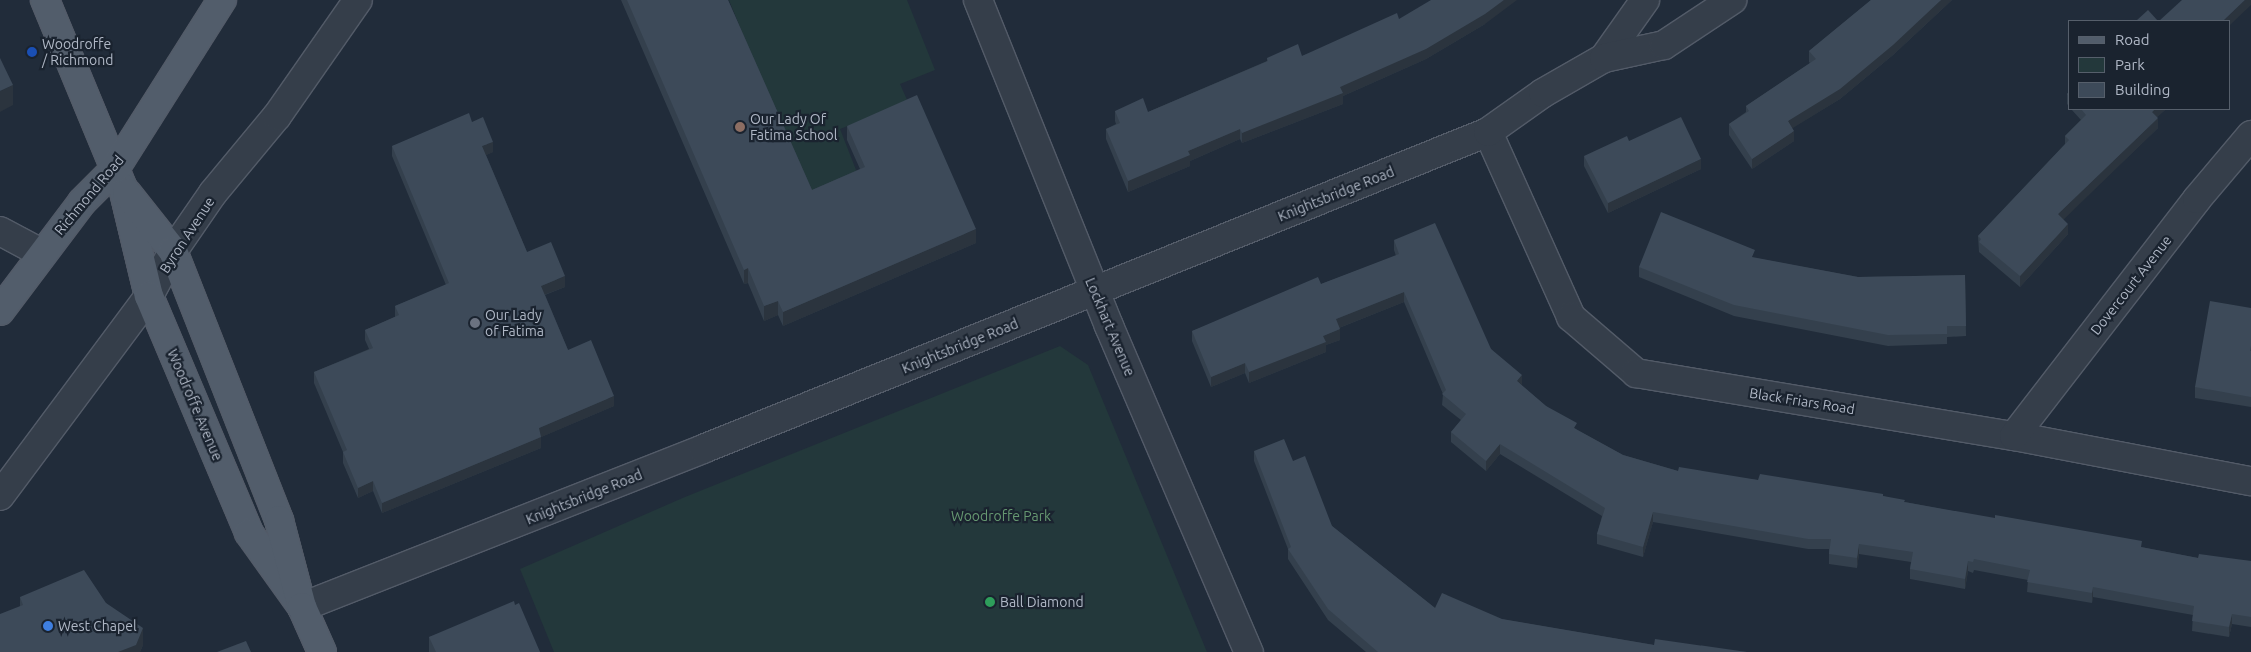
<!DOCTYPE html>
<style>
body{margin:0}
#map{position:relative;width:2251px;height:652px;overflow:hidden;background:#212c3a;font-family:Ubuntu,sans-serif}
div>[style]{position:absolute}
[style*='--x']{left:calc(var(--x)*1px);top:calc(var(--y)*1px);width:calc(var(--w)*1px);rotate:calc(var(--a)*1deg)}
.green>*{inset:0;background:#23383b}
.roads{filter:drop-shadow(1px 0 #535b68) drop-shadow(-1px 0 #535b68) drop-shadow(0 1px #535b68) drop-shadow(0 -1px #535b68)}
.minor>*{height:28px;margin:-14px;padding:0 14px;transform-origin:14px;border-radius:14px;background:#353e4a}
.major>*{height:28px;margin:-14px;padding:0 14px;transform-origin:14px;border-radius:14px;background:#525d6b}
.wall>*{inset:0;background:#34404d}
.shaded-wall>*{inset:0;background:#2b343e}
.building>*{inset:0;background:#3d4a59}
.dots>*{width:14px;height:14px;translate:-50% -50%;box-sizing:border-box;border:2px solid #1a232f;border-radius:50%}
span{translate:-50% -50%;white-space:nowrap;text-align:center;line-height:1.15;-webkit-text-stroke:4.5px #1a232f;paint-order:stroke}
.poi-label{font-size:14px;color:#b0b8c6}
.left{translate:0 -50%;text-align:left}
.street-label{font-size:14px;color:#b0b8c6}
.park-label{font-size:14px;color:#669871}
.legend{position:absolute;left:2068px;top:20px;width:162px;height:90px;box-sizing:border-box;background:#1a232f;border:1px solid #565f6b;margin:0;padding:6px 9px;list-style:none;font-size:15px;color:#b0b8c6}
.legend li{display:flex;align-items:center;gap:10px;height:25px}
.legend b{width:25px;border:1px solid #565f6b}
</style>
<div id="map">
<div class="green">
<div style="clip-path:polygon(729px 0,907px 0,935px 70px,900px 84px,908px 102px,840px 129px,858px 175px,808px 196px)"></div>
<div style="clip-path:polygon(1060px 346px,1088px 365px,1207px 652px,554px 652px,520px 569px,685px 497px)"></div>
</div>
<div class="roads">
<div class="minor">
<div style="--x:978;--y:0;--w:351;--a:68.1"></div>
<div style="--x:1109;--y:326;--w:355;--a:66.8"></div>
<div style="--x:1604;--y:58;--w:71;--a:-54.7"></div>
<div style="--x:1488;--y:132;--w:203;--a:65.8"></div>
<div style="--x:1571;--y:317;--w:86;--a:40.7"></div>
<div style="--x:1636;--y:373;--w:383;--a:9.5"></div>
<div style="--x:2014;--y:436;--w:241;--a:10.8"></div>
<div style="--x:0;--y:231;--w:47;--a:28.2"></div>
<div style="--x:2014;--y:436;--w:299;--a:-52.3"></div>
<div style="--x:2197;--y:199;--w:84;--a:-49.8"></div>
<div style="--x:0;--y:496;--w:249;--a:-53.3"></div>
<div style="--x:149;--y:296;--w:51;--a:-61.9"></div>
<div style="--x:173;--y:251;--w:70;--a:-55.4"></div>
<div style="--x:213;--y:193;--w:100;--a:-50.3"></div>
<div style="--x:277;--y:116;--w:141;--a:-55.1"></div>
<div style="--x:302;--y:607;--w:431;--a:-21.5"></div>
<div style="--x:703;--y:449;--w:847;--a:-21.99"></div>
<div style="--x:1488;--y:132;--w:67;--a:-35.3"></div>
<div style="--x:1543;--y:93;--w:70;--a:-29.8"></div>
<div style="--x:1604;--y:58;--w:61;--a:-12.2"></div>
<div style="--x:1664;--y:45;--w:82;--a:-33.5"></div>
</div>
<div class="major">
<div style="--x:45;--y:0;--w:204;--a:67.5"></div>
<div style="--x:123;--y:188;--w:111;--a:76.5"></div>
<div style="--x:149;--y:296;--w:257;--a:67.1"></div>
<div style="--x:249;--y:533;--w:91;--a:54.4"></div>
<div style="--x:127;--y:193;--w:74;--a:51.6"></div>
<div style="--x:173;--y:251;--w:289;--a:68.5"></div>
<div style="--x:279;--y:520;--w:90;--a:75.2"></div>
<div style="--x:302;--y:607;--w:49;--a:66"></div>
<div style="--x:0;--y:311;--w:136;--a:-53"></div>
<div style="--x:82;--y:202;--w:47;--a:-45"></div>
<div style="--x:115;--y:169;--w:200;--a:-57.7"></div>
</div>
</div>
<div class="wall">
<div style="clip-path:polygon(621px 0,728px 0,812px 190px,860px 169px,847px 140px,847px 126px,976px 243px,783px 326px,778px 315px,764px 321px,748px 283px,744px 284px)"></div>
<div style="clip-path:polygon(1871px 0,1952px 0,1893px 55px,1840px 99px,1792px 128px,1794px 141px,1752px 169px,1729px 135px,1729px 124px,1746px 112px,1746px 106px,1810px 63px,1809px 62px,1809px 51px)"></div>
<div style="clip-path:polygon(1399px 19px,1485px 24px,1426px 59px,1343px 96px,1343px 104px,1242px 143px,1240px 139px,1190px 161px,1190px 166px,1128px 192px,1106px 139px,1106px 129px,1116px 124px,1115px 121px,1115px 111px,1148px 112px,1267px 61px,1267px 58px,1302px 56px)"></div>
<div style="clip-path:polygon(2070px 91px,2070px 107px,2067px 104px,2067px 94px)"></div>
<div style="clip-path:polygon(2071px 109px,2166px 109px,2157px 117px,2158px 128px,2063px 219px,2068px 234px,2020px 287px,1979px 252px,1978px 236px,2065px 144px,2065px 136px,2081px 120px)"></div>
<div style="clip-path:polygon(472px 122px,493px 152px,486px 155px,527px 252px,565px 287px,545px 295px,568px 350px,614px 406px,541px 437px,541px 448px,382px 513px,373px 491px,358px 498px,343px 463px,343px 452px,314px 383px,314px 372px,369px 349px,365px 340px,365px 330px,395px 317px,395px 306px,446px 285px,392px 156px,392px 146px)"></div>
<div style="clip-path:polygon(1584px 156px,1701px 169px,1608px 213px,1584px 166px)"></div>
<div style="clip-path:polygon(1394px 240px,1491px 349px,1521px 385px,1546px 406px,1577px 430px,1623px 455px,1678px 471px,1758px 480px,1883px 496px,1905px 502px,2198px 558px,2251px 561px,2251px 627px,2232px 624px,2229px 637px,2192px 631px,2193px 615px,2093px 597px,2092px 603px,2027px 592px,2028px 580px,1974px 570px,1973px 573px,1968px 571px,1965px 589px,1910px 579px,1910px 569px,1911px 562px,1859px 554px,1857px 568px,1829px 564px,1829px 549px,1808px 549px,1653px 522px,1643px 557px,1597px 544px,1597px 534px,1602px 516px,1500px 454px,1486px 471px,1451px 442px,1451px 432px,1461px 420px,1442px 405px,1443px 394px,1404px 302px,1339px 328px,1340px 340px,1326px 345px,1326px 352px,1249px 383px,1245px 373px,1211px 387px,1192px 341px,1192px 331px,1321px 284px,1396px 256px,1394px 250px)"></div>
<div style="clip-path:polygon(1755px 258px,1858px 277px,1965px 275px,1966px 336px,1947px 337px,1947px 344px,1888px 346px,1734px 316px,1639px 277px,1639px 267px)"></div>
<div style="clip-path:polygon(2251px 308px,2251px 407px,2195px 398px,2195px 387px)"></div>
<div style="clip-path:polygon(1254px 451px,1293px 461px,1332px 526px,1435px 608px,1654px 645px,1747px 652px,1366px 652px,1328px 620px,1288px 559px,1288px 549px,1254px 461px)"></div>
<div style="clip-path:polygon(20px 597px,106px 603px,143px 645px,140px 652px,0 652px,20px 606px)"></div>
<div style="clip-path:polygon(515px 605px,540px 652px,429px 652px,429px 637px)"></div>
</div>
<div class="shaded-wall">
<div style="clip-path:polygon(1504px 0,1517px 0,1485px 24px,1426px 59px,1343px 96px,1343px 104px,1242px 143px,1242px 133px,1340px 87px)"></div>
<div style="clip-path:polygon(1941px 0,1952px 0,1893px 55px,1840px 99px,1788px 131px,1788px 121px)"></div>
<div style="clip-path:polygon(2245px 0,2251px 0,2251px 5px,2230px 25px,2230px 21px,2223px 21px)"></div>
<div style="clip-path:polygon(13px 85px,13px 105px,0 112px,0 91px)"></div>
<div style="clip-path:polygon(2155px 109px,2166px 109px,2152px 122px,2152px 112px)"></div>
<div style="clip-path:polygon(2158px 118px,2158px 128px,2058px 225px,2058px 214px)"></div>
<div style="clip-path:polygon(1240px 129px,1240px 139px,1190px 161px,1190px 166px,1128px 192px,1128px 181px,1188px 151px)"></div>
<div style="clip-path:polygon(1794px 131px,1794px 141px,1752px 169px,1752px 159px)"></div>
<div style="clip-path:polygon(493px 142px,493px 152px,482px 157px,482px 146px)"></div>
<div style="clip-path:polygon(1701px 159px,1701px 169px,1608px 213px,1608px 203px)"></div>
<div style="clip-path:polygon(2068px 224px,2068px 234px,2020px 287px,2020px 276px)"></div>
<div style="clip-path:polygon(976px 229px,976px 243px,783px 326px,783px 312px)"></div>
<div style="clip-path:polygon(748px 268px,748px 283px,744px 284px,744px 270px)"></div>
<div style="clip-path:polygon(565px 276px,565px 287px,541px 296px,541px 286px)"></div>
<div style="clip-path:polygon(1404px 292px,1404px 302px,1336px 329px,1336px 319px)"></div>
<div style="clip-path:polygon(778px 301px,778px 315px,764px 321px,764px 306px)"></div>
<div style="clip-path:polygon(1340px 329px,1340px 340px,1326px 345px,1326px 352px,1249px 383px,1249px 372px,1323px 336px)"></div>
<div style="clip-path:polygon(1245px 363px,1245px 373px,1211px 387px,1211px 377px)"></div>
<div style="clip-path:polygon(1522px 375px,1522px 385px,1517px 381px)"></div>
<div style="clip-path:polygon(614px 396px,614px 406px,539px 438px,539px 428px)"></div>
<div style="clip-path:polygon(541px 437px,541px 448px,382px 513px,382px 503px)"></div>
<div style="clip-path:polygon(1500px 444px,1500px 454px,1486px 471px,1486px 461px)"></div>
<div style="clip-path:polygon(373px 481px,373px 491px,358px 498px,358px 488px)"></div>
<div style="clip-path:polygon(1653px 512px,1653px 522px,1643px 557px,1643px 547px)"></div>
<div style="clip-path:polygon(1859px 544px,1859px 554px,1857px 568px,1857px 558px)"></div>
<div style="clip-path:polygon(1968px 561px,1968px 571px,1965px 589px,1965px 579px)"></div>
<div style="clip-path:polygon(2093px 587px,2093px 597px,2092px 603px,2092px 593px)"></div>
<div style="clip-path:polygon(2232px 614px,2232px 624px,2229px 637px,2229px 627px)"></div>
<div style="clip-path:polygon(143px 628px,143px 645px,140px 652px,118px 652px)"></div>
</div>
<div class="building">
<div style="clip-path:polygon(627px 0,728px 0,812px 190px,865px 167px,847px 126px,917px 95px,976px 229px,783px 312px,778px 301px,764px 306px,748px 268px,744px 270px)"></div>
<div style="clip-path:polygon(1431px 0,1504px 0,1485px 14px,1426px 49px,1340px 87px,1343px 93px,1242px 133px,1240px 129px,1188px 151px,1190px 155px,1128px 181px,1106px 129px,1120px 123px,1115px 111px,1143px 98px,1148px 112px,1268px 61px,1267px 58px,1298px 44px,1302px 56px,1397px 13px,1399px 19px)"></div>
<div style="clip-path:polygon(1871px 0,1941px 0,1893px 45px,1840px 89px,1788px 121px,1794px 131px,1752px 159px,1729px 124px,1749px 111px,1746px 106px,1816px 59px,1809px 51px)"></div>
<div style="clip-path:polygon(2182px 0,2245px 0,2223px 21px,2159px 21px)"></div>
<div style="clip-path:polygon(2148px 10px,2158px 21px,2136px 21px)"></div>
<div style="clip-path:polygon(0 58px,13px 85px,0 91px)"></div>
<div style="clip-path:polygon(2070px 91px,2070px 97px,2067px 94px)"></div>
<div style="clip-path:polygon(2081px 109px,2155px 109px,2152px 112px,2158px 118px,2058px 214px,2068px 224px,2020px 276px,1979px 242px,1981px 239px,1978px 236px,2069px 140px,2065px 136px,2086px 115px)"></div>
<div style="clip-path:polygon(469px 113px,472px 122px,483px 117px,493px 142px,482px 146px,527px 252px,551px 242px,565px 276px,541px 286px,568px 350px,591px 340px,614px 396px,539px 428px,541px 437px,382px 503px,373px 481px,358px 488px,343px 452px,347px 450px,314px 372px,373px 348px,365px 330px,399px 315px,395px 306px,449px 283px,392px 146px)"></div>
<div style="clip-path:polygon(1681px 117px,1701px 159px,1608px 203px,1584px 156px,1627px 136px,1629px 141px)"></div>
<div style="clip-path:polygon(1661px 212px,1755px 250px,1752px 257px,1858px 277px,1965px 275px,1966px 326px,1947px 326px,1947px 334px,1888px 335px,1734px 305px,1639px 267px)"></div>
<div style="clip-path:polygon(1435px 223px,1491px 349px,1522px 375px,1517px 381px,1546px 406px,1577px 423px,1574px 428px,1623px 455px,1678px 471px,1679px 467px,1758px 480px,1760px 474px,1883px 494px,1883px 496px,1905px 500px,1904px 502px,1995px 518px,1995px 515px,2142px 541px,2141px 547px,2198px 558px,2199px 554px,2251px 561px,2251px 617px,2232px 614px,2229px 627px,2192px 621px,2194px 606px,2093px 587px,2092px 593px,2027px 582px,2030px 570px,1974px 559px,1973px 562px,1968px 561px,1965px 579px,1910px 569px,1913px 552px,1859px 544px,1857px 558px,1829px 554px,1831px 539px,1808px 539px,1653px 512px,1643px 547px,1597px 534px,1605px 508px,1500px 444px,1486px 461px,1451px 432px,1466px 414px,1442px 394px,1446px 390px,1404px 292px,1336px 319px,1340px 329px,1323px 336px,1326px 342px,1249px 372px,1245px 363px,1211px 377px,1192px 331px,1318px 277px,1321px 284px,1399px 254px,1394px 240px)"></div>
<div style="clip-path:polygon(2210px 301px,2251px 308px,2251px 346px,2250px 351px,2251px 351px,2251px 397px,2195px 387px)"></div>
<div style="clip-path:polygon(1284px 439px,1293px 461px,1305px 456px,1332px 526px,1435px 608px,1442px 593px,1502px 619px,1654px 645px,1655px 639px,1747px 652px,1378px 652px,1328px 609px,1288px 549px,1291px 547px,1254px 451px)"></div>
<div style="clip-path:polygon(84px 570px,106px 603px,143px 628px,136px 645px,118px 652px,0 652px,0 614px,23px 605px,20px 597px)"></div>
<div style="clip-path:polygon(514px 601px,515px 605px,519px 603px,540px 652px,436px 652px,429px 637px)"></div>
<div style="clip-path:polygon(246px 641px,251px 652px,217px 652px)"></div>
</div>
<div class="dots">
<div style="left:32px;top:52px;background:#1a4fb4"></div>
<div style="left:740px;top:127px;background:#8d6e63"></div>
<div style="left:475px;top:323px;background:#6b7280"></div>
<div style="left:990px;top:602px;background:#2e9e5b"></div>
<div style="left:48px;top:626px;background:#3f7fe0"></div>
</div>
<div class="poi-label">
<span class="left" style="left:42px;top:52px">Woodroffe<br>/ Richmond</span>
<span class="left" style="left:750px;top:127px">Our Lady Of<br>Fatima School</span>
<span class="left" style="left:485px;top:323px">Our Lady<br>of Fatima</span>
<span class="left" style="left:1000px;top:602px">Ball Diamond</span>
<span class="left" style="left:58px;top:626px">West Chapel</span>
</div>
<div class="street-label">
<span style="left:1336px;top:194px;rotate:-22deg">Knightsbridge Road</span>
<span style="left:89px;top:195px;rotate:-50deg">Richmond Road</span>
<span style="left:187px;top:235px;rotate:-57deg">Byron Avenue</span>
<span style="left:2131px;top:285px;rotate:-52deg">Dovercourt Avenue</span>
<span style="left:1110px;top:327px;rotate:67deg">Lockhart Avenue</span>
<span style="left:960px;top:346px;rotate:-22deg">Knightsbridge Road</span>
<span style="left:1802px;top:401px;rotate:9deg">Black Friars Road</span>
<span style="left:195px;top:405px;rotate:67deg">Woodroffe Avenue</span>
<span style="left:584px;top:497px;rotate:-22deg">Knightsbridge Road</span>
</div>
<div class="park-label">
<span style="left:1001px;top:516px">Woodroffe Park</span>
</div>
<ul class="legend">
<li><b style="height:6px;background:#525d6b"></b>Road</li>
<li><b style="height:14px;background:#23383b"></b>Park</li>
<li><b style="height:14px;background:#3d4a59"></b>Building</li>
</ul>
</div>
